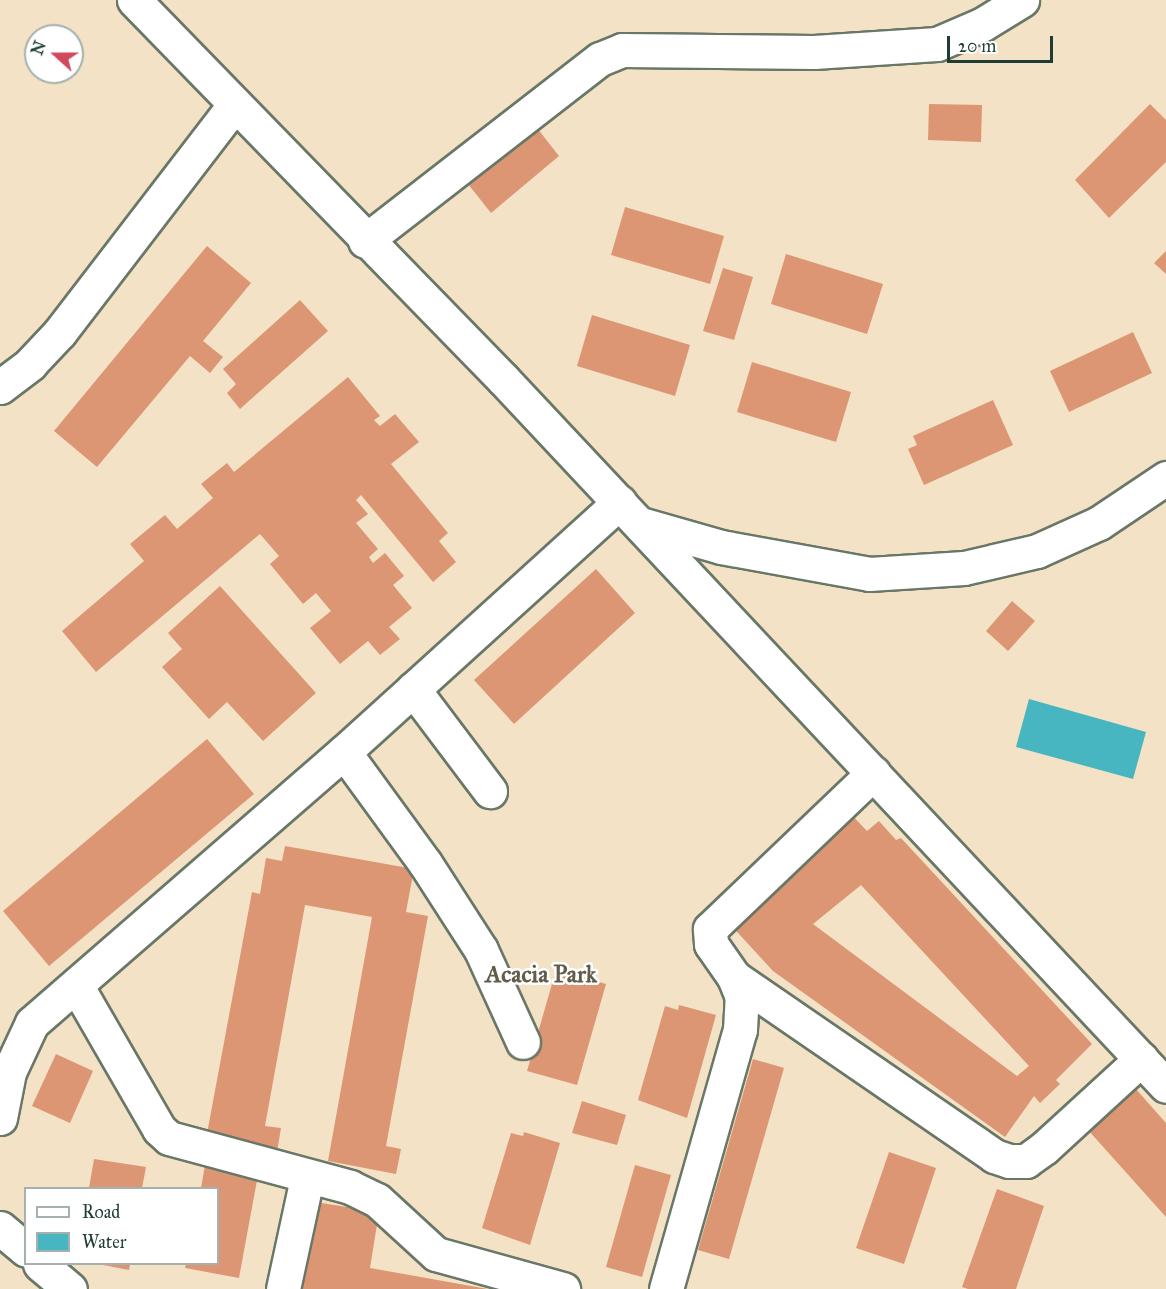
<!DOCTYPE html>
<style>
body{margin:0}
#map{position:relative;width:1166px;height:1289px;overflow:hidden;background:#f3e2c6;font-family:"IM FELL Great Primer",serif}
div>[style]{position:absolute}
[style*='--x']{left:calc(var(--x)*1px);top:calc(var(--y)*1px);width:calc(var(--w)*1px);rotate:calc(var(--a)*1deg)}
.water>*{inset:0;background:#47b6c0}
.building>*{inset:0;background:#dd9674}
.roads{filter:drop-shadow(2px 0 #697767) drop-shadow(-2px 0 #697767) drop-shadow(0 2px #697767) drop-shadow(0 -2px #697767)}
.minor>*{height:33px;margin:-16.5px;padding:0 16.5px;transform-origin:16.5px;border-radius:16.5px;background:#fff}
span{translate:-50% -50%;white-space:nowrap;text-align:center;line-height:1.15;-webkit-text-stroke:5px #fff;paint-order:stroke}
.district-label{font-size:24px;color:#625c4a;font-weight:700}
.legend{position:absolute;left:24px;top:1187px;width:195px;height:78px;box-sizing:border-box;background:#fff;border:2px solid #a5b1ae;margin:0;padding:8px 10px;list-style:none;font-size:18px;color:#1f3d34}
.legend li{display:flex;align-items:center;gap:12px;height:30px}
.legend b{width:30px;border:2px solid #a5b1ae}
.north{position:absolute;left:24px;top:24px;width:60px;height:60px;box-sizing:border-box;background:#fff;border:2px solid #a5b1ae;border-radius:50%;rotate:291deg;font-size:16px;font-weight:700;line-height:24px;text-align:center;color:#1f3d34}
.north::after{content:'';display:block;margin:auto;width:21px;height:27px;background:#d1495b;clip-path:polygon(50% 0,100% 100%,50% 72%,0 100%)}
.scale{position:absolute;left:947px;top:36px;width:106px;height:27px;box-sizing:border-box;border:3px solid #1f3d34;border-top:0;padding-left:8px;font-size:18px;line-height:21px;white-space:nowrap;color:#1f3d34;-webkit-text-stroke:4px #fff;paint-order:stroke}
</style>
<div id="map">
<div class="water">
<div style="clip-path:polygon(1029px 699px,1146px 732px,1133px 779px,1016px 747px)"></div>
</div>
<div class="building">
<div style="clip-path:polygon(929px 104px,982px 105px,981px 142px,928px 140px)"></div>
<div style="clip-path:polygon(1150px 104px,1166px 120px,1166px 162px,1109px 218px,1075px 180px)"></div>
<div style="clip-path:polygon(537px 128px,559px 156px,491px 213px,468px 184px)"></div>
<div style="clip-path:polygon(625px 207px,724px 236px,710px 284px,611px 255px)"></div>
<div style="clip-path:polygon(207px 246px,251px 283px,203px 341px,223px 357px,210px 373px,190px 356px,97px 467px,54px 431px)"></div>
<div style="clip-path:polygon(1166px 251px,1166px 274px,1154px 263px)"></div>
<div style="clip-path:polygon(786px 254px,883px 284px,867px 334px,771px 304px)"></div>
<div style="clip-path:polygon(723px 268px,753px 277px,734px 340px,703px 331px)"></div>
<div style="clip-path:polygon(300px 300px,328px 331px,240px 409px,227px 393px,236px 384px,223px 369px)"></div>
<div style="clip-path:polygon(592px 315px,690px 345px,675px 396px,577px 366px)"></div>
<div style="clip-path:polygon(1133px 332px,1152px 373px,1069px 412px,1050px 371px)"></div>
<div style="clip-path:polygon(752px 362px,851px 392px,836px 442px,737px 412px)"></div>
<div style="clip-path:polygon(348px 377px,380px 416px,374px 420px,380px 426px,395px 414px,419px 442px,391px 464px,448px 533px,439px 541px,456px 562px,433px 582px,361px 495px,356px 500px,368px 514px,356px 523px,378px 549px,369px 557px,373px 563px,385px 553px,404px 576px,393px 585px,412px 608px,389px 627px,400px 639px,380px 655px,368px 641px,340px 664px,310px 628px,331px 611px,316px 593px,303px 604px,270px 564px,279px 556px,260px 534px,96px 672px,62px 631px,144px 561px,130px 544px,165px 515px,177px 529px,213px 498px,201px 484px,227px 463px,234px 472px)"></div>
<div style="clip-path:polygon(993px 400px,1013px 445px,924px 485px,908px 449px,917px 445px,913px 436px)"></div>
<div style="clip-path:polygon(596px 569px,635px 613px,514px 724px,474px 680px)"></div>
<div style="clip-path:polygon(220px 586px,316px 693px,263px 741px,227px 702px,209px 719px,162px 667px,182px 649px,168px 633px)"></div>
<div style="clip-path:polygon(1012px 601px,1035px 621px,1008px 651px,986px 631px)"></div>
<div style="clip-path:polygon(207px 739px,254px 794px,49px 966px,3px 911px)"></div>
<div style="clip-path:polygon(evenodd,847px 810px,867px 831px,879px 821px,896px 840px,901px 838px,1092px 1044px,1056px 1080px,1060px 1084px,1040px 1103px,1034px 1096px,1005px 1137px,773px 971px,728px 922px,847px 810px,861px 885px,1029px 1066px,1017px 1076px,813px 924px,861px 885px)"></div>
<div style="clip-path:polygon(285px 846px,414px 869px,406px 912px,428px 916px,386px 1146px,401px 1149px,396px 1174px,328px 1161px,372px 917px,305px 905px,265px 1126px,281px 1128px,277px 1152px,206px 1139px,252px 892px,260px 894px,266px 858px,282px 861px)"></div>
<div style="clip-path:polygon(556px 970px,606px 984px,577px 1085px,527px 1071px)"></div>
<div style="clip-path:polygon(679px 1005px,716px 1015px,687px 1118px,638px 1100px,665px 1006px,678px 1010px)"></div>
<div style="clip-path:polygon(56px 1054px,93px 1071px,70px 1123px,32px 1106px)"></div>
<div style="clip-path:polygon(753px 1059px,784px 1068px,729px 1259px,698px 1250px)"></div>
<div style="clip-path:polygon(1135px 1088px,1166px 1123px,1166px 1217px,1088px 1130px)"></div>
<div style="clip-path:polygon(582px 1101px,626px 1115px,617px 1145px,572px 1133px)"></div>
<div style="clip-path:polygon(524px 1132px,560px 1143px,530px 1245px,482px 1228px,511px 1133px,523px 1136px)"></div>
<div style="clip-path:polygon(889px 1152px,936px 1168px,904px 1264px,856px 1248px)"></div>
<div style="clip-path:polygon(94px 1159px,146px 1167px,142px 1188px,89px 1188px)"></div>
<div style="clip-path:polygon(205px 1165px,258px 1175px,239px 1278px,185px 1268px,186px 1264px,218px 1264px,218px 1188px,201px 1188px)"></div>
<div style="clip-path:polygon(635px 1165px,671px 1175px,642px 1277px,606px 1267px)"></div>
<div style="clip-path:polygon(997px 1189px,1044px 1206px,1016px 1289px,968px 1289px,962px 1287px)"></div>
<div style="clip-path:polygon(315px 1202px,379px 1212px,370px 1268px,488px 1289px,300px 1289px)"></div>
<div style="clip-path:polygon(98px 1264px,130px 1264px,129px 1270px)"></div>
</div>
<div class="roads">
<div class="minor">
<div style="--x:134;--y:0;--w:529;--a:45.77"></div>
<div style="--x:503;--y:379;--w:969;--a:46.84"></div>
<div style="--x:365;--y:241;--w:297;--a:-37.8"></div>
<div style="--x:600;--y:59;--w:24;--a:-22"></div>
<div style="--x:622;--y:50;--w:192;--a:0.6"></div>
<div style="--x:814;--y:52;--w:123;--a:-3.7"></div>
<div style="--x:937;--y:44;--w:50;--a:-23.5"></div>
<div style="--x:983;--y:24;--w:46;--a:-31.6"></div>
<div style="--x:0;--y:387;--w:38;--a:-37"></div>
<div style="--x:30;--y:364;--w:44;--a:-46.8"></div>
<div style="--x:60;--y:332;--w:287;--a:-52.5"></div>
<div style="--x:641;--y:524;--w:83;--a:16"></div>
<div style="--x:721;--y:547;--w:150;--a:10.3"></div>
<div style="--x:869;--y:574;--w:95;--a:-3.6"></div>
<div style="--x:964;--y:568;--w:75;--a:-13.1"></div>
<div style="--x:1037;--y:551;--w:68;--a:-24.3"></div>
<div style="--x:1099;--y:523;--w:81;--a:-33.9"></div>
<div style="--x:413;--y:689;--w:128;--a:53"></div>
<div style="--x:344;--y:752;--w:137;--a:53.9"></div>
<div style="--x:425;--y:863;--w:103;--a:57.2"></div>
<div style="--x:481;--y:950;--w:101;--a:65.5"></div>
<div style="--x:734;--y:977;--w:316;--a:34.5"></div>
<div style="--x:994;--y:1156;--w:16;--a:18"></div>
<div style="--x:1009;--y:1161;--w:17;--a:0"></div>
<div style="--x:1026;--y:1161;--w:22;--a:-36"></div>
<div style="--x:1044;--y:1148;--w:132;--a:-42.5"></div>
<div style="--x:76;--y:985;--w:166;--a:60"></div>
<div style="--x:159;--y:1129;--w:13;--a:42"></div>
<div style="--x:169;--y:1138;--w:188;--a:15.1"></div>
<div style="--x:350;--y:1187;--w:30;--a:26"></div>
<div style="--x:377;--y:1200;--w:80;--a:42.5"></div>
<div style="--x:436;--y:1254;--w:132;--a:15.4"></div>
<div style="--x:0;--y:1118;--w:47;--a:-78.9"></div>
<div style="--x:9;--y:1072;--w:54;--a:-64.9"></div>
<div style="--x:32;--y:1023;--w:413;--a:-41"></div>
<div style="--x:344;--y:752;--w:372;--a:-42.2"></div>
<div style="--x:0;--y:1228;--w:34;--a:40"></div>
<div style="--x:40;--y:1264;--w:39;--a:40"></div>
<div style="--x:283;--y:1289;--w:114;--a:-77.8"></div>
<div style="--x:666;--y:1289;--w:269;--a:-74.1"></div>
<div style="--x:740;--y:1030;--w:33;--a:-87"></div>
<div style="--x:742;--y:997;--w:22;--a:-112"></div>
<div style="--x:734;--y:977;--w:40;--a:-124.9"></div>
<div style="--x:711;--y:944;--w:15;--a:-94"></div>
<div style="--x:710;--y:929;--w:226;--a:-43.7"></div>
</div>
</div>
<div class="district-label">
<span style="left:541px;top:975px">Acacia Park</span>
</div>
<ul class="legend">
<li><b style="height:8px;background:#fff"></b>Road</li>
<li><b style="height:16px;background:#47b6c0"></b>Water</li>
</ul>
<div class="north">N</div>
<div class="scale">20 m</div>
</div>
